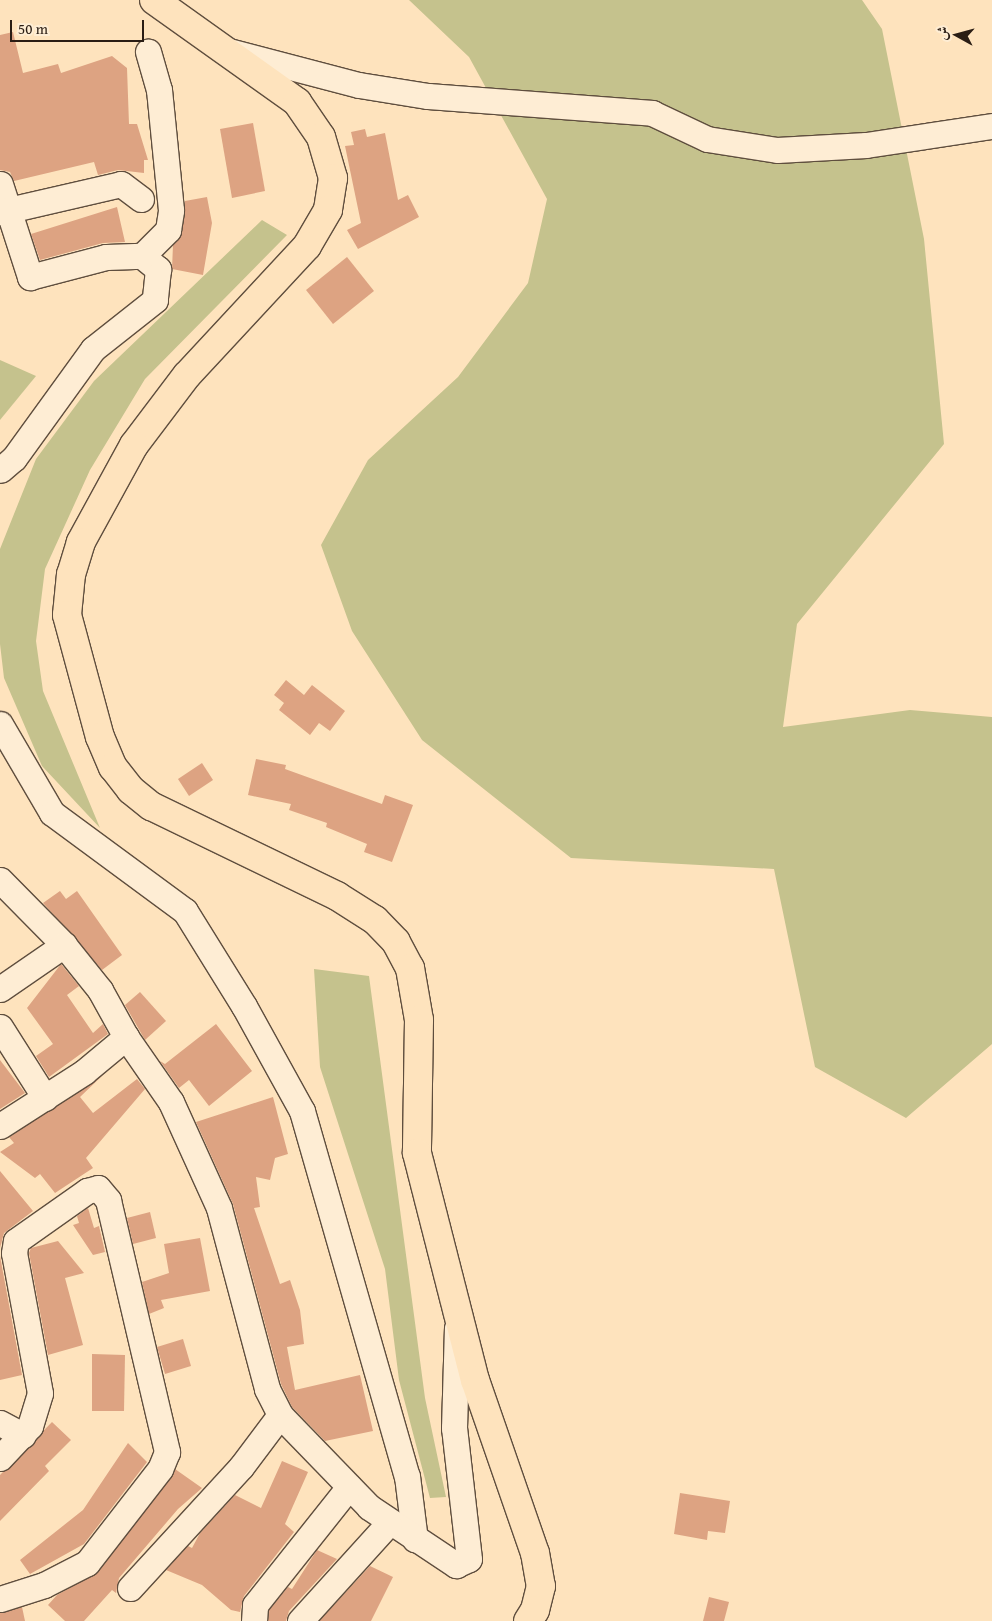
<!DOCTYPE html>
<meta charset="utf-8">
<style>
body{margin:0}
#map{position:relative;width:992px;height:1621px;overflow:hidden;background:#fee3bd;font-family:"Gentium Book Plus",Amiri,serif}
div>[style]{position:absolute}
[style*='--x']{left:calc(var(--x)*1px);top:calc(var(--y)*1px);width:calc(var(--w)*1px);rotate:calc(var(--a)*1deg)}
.green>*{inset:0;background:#c5c28d}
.building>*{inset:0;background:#dda382}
.roads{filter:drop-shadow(1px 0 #5f4e3e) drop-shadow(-1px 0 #5f4e3e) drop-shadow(0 1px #5f4e3e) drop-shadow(0 -1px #5f4e3e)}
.minor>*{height:25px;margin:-12.5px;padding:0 12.5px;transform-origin:12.5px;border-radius:12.5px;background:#feedd4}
.major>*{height:28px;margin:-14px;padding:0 14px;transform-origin:14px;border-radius:14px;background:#fee3bd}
span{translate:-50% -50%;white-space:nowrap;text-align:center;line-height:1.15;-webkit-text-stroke:4px #feedd4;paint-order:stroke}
.north{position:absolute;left:932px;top:10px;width:50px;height:50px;-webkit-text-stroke:4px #feedd4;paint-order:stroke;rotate:277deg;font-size:14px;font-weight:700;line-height:20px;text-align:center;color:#2a1d14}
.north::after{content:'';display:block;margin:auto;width:18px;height:22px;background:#2a1d14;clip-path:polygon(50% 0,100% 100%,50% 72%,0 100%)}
.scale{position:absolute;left:10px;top:20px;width:134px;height:22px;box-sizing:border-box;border:2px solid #2a1d14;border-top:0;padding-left:6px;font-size:15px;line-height:18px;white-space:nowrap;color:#2a1d14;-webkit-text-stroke:4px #feedd4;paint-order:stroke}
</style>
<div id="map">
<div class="green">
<div style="clip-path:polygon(409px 0,862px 0,882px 29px,924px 239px,944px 444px,797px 624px,783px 727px,910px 710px,992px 717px,992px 1044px,906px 1118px,815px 1067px,774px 869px,571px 858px,422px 740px,352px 631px,321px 545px,368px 460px,458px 377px,528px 283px,547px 199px,469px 57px)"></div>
<div style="clip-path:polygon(262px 220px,287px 235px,145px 379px,90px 470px,45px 569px,36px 641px,43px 691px,100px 828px,42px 766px,4px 678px,0 644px,0 549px,36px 459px,94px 381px)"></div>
<div style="clip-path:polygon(0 360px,36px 376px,0 420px)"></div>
<div style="clip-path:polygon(314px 969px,369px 976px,425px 1398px,446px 1497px,430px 1498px,399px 1380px,385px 1269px,320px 1067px)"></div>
</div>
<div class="building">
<div style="clip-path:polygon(13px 32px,23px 73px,58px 64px,61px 73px,112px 56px,127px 68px,129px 124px,137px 124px,148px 160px,144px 160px,144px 173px,118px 170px,98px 175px,94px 162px,14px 181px,10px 172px,0 170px,0 35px)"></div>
<div style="clip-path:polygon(253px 123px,265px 191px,232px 198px,220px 129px)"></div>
<div style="clip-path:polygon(365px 129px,367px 137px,385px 133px,398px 200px,408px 195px,419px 217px,358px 249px,347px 230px,361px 223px,345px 146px,354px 145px,351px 132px)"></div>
<div style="clip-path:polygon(207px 197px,212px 223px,203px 275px,172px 269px,173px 245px,182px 232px,185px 201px)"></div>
<div style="clip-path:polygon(117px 207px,125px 242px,103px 243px,40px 260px,31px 234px)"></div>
<div style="clip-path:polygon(347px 257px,374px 291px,333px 324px,306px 290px)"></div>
<div style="clip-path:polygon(286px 680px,304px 695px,312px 685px,345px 711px,330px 731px,319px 723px,310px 735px,279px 710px,284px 703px,274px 695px)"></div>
<div style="clip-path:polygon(256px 759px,286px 765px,285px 769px,382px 804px,385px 795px,413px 805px,392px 862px,364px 852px,367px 844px,326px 827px,327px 823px,289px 810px,291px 804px,248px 795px)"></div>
<div style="clip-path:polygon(202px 763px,213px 780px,189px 796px,178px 779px)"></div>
<div style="clip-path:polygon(60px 891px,66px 899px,77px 891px,122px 955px,102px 970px,43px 903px)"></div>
<div style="clip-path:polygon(61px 964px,79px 986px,67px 995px,93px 1033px,103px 1024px,108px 1034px,49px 1077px,36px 1056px,53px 1044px,27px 1008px)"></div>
<div style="clip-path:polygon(140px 992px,166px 1021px,145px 1040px,125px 1005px)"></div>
<div style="clip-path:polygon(216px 1024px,252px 1071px,209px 1106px,189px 1080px,179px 1088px,160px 1061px,165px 1064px)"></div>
<div style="clip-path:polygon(0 1060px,25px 1093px,0 1109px)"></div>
<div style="clip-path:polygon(104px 1074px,80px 1097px,93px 1113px,137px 1079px,145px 1089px,86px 1158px,93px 1168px,55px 1193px,40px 1174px,35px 1178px,0 1152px,14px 1143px,9px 1137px)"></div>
<div style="clip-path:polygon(273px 1097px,288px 1154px,275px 1158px,270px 1180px,256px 1177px,260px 1207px,254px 1208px,280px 1284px,290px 1280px,300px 1310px,304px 1344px,287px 1347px,295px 1390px,360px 1375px,373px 1431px,325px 1441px,292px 1407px,281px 1384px,233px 1204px,196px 1122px)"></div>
<div style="clip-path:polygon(0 1171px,33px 1211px,4px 1233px,0 1248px)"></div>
<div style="clip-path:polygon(88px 1208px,94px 1228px,99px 1226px,105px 1252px,93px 1255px,73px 1225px,79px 1223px,77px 1216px)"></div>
<div style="clip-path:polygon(150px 1212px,156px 1238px,133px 1244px,127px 1218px)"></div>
<div style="clip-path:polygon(200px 1238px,210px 1291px,161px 1300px,164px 1308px,149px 1314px,142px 1282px,169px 1273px,164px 1244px)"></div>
<div style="clip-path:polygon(58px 1241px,84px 1273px,65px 1278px,83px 1345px,48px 1355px,29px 1253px,31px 1248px)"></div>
<div style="clip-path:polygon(0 1256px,22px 1375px,0 1380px)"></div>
<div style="clip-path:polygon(183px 1339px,191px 1366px,165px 1374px,157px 1347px)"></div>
<div style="clip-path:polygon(92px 1354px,125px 1355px,124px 1411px,92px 1411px)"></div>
<div style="clip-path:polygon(52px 1422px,71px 1440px,45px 1466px,49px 1471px,0 1521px,0 1475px)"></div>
<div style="clip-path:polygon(128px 1443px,147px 1462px,84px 1544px,30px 1574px,20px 1560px,83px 1510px)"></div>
<div style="clip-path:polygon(282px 1461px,308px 1472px,285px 1524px,294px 1532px,244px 1596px,240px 1612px,231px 1610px,202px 1585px,166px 1570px,188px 1546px,192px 1548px,200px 1533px,235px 1495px,261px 1508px)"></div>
<div style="clip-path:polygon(175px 1469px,202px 1488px,178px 1509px,119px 1578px,116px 1593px,112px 1590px,84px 1621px,65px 1621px,48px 1605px,57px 1595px,98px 1572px)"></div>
<div style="clip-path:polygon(680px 1493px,730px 1501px,725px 1533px,708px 1531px,707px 1540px,674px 1534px)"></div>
<div style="clip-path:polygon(317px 1550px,337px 1559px,289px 1611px,286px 1621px,268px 1621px,269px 1610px,288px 1587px,292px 1589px)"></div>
<div style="clip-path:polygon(370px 1566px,393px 1577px,371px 1621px,319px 1621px)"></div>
<div style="clip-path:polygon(709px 1597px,729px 1602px,724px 1621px,703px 1621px)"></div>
<div style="clip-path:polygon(22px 1607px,25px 1621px,0 1621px,0 1613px)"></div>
</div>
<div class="roads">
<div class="minor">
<div style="--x:229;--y:51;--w:134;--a:14.7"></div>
<div style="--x:359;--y:85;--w:70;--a:9.1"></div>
<div style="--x:428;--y:96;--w:225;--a:4.3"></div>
<div style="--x:652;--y:113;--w:61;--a:25.3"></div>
<div style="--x:707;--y:139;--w:71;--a:8.9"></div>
<div style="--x:777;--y:150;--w:89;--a:-3.2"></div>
<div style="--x:866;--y:145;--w:127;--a:-8.6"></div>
<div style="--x:0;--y:184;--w:98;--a:72.1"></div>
<div style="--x:30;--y:277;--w:79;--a:-14.7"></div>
<div style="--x:106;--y:257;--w:36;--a:-2"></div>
<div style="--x:142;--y:256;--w:21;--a:39"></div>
<div style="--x:158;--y:269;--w:31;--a:96"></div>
<div style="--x:155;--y:300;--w:79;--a:141.7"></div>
<div style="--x:93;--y:349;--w:135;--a:125.9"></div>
<div style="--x:14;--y:458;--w:18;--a:139"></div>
<div style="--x:0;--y:212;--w:124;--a:-13"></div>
<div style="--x:121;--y:184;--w:25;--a:37"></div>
<div style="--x:142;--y:256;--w:37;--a:-45"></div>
<div style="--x:168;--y:230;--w:20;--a:-81"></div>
<div style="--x:171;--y:210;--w:121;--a:-95.7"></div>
<div style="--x:159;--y:90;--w:40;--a:-106"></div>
<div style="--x:0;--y:724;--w:103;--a:59.7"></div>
<div style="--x:52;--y:813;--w:165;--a:36.4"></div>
<div style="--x:185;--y:911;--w:112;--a:58.2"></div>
<div style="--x:244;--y:1006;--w:120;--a:61.1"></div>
<div style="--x:302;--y:1111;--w:380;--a:74"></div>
<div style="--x:407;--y:1476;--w:64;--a:82.9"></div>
<div style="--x:0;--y:880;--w:91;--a:45.4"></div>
<div style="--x:64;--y:945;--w:58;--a:51.3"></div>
<div style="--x:100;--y:990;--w:54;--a:61"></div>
<div style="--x:0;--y:989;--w:78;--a:-34.5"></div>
<div style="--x:0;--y:1027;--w:84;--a:57.6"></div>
<div style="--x:0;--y:1126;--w:100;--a:-32.7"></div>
<div style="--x:84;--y:1072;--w:55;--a:-39.8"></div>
<div style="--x:126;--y:1037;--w:79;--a:55.3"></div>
<div style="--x:171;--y:1102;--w:116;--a:65.6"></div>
<div style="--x:219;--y:1208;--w:187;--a:75.1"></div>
<div style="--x:267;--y:1389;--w:29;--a:63"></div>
<div style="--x:280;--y:1415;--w:128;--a:45.9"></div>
<div style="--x:369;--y:1507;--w:105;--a:33.7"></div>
<div style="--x:456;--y:1565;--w:14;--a:-25"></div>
<div style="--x:469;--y:1559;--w:132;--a:-96.5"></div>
<div style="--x:454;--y:1428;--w:100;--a:-88.3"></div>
<div style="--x:0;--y:1423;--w:26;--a:28"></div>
<div style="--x:0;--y:1458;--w:44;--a:-46.8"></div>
<div style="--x:30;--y:1426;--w:34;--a:-73"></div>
<div style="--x:40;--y:1393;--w:142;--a:-100.5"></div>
<div style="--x:14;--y:1253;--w:12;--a:-81"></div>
<div style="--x:16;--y:1241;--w:87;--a:-35.2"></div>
<div style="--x:87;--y:1191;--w:11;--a:-15"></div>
<div style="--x:98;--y:1188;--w:16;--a:50"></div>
<div style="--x:108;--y:1200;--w:259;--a:76.8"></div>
<div style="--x:167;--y:1452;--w:18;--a:112"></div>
<div style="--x:160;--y:1469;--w:119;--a:127.8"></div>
<div style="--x:87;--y:1563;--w:48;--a:152.9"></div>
<div style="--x:44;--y:1585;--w:46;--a:162.3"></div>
<div style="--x:130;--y:1588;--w:164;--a:-47.5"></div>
<div style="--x:241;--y:1467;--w:65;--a:-53.1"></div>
<div style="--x:254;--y:1621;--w:16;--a:-86"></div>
<div style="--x:255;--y:1605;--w:151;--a:-51.5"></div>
<div style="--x:300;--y:1621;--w:132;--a:-47.8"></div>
</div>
<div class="major">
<div style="--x:154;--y:0;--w:176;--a:35.5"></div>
<div style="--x:297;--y:102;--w:42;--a:55.6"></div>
<div style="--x:321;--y:137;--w:43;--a:73.7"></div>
<div style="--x:333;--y:178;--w:32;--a:99"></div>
<div style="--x:328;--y:210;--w:42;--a:120.3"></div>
<div style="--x:307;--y:246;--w:176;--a:132.9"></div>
<div style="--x:187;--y:375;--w:88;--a:127.1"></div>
<div style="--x:134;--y:445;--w:111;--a:118.7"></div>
<div style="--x:81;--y:542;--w:34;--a:107"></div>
<div style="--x:71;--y:574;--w:41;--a:95.6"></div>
<div style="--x:67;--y:615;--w:126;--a:74.9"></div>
<div style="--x:100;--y:737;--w:33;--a:67"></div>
<div style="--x:113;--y:767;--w:29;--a:52"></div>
<div style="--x:131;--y:790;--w:26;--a:39"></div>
<div style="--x:151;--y:806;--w:207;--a:25.8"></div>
<div style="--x:337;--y:896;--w:45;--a:32.3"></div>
<div style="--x:375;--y:920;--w:30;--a:46"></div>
<div style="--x:396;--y:942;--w:30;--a:62"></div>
<div style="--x:410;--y:968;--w:53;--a:80.2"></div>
<div style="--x:419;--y:1020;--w:133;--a:90.9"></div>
<div style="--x:417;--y:1153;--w:234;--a:75.7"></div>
<div style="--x:475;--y:1380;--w:183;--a:70.9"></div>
<div style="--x:535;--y:1553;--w:34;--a:80"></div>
<div style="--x:541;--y:1586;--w:25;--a:104"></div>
<div style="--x:535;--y:1610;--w:13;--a:122"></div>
</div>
</div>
<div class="north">ش</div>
<div class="scale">50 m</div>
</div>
